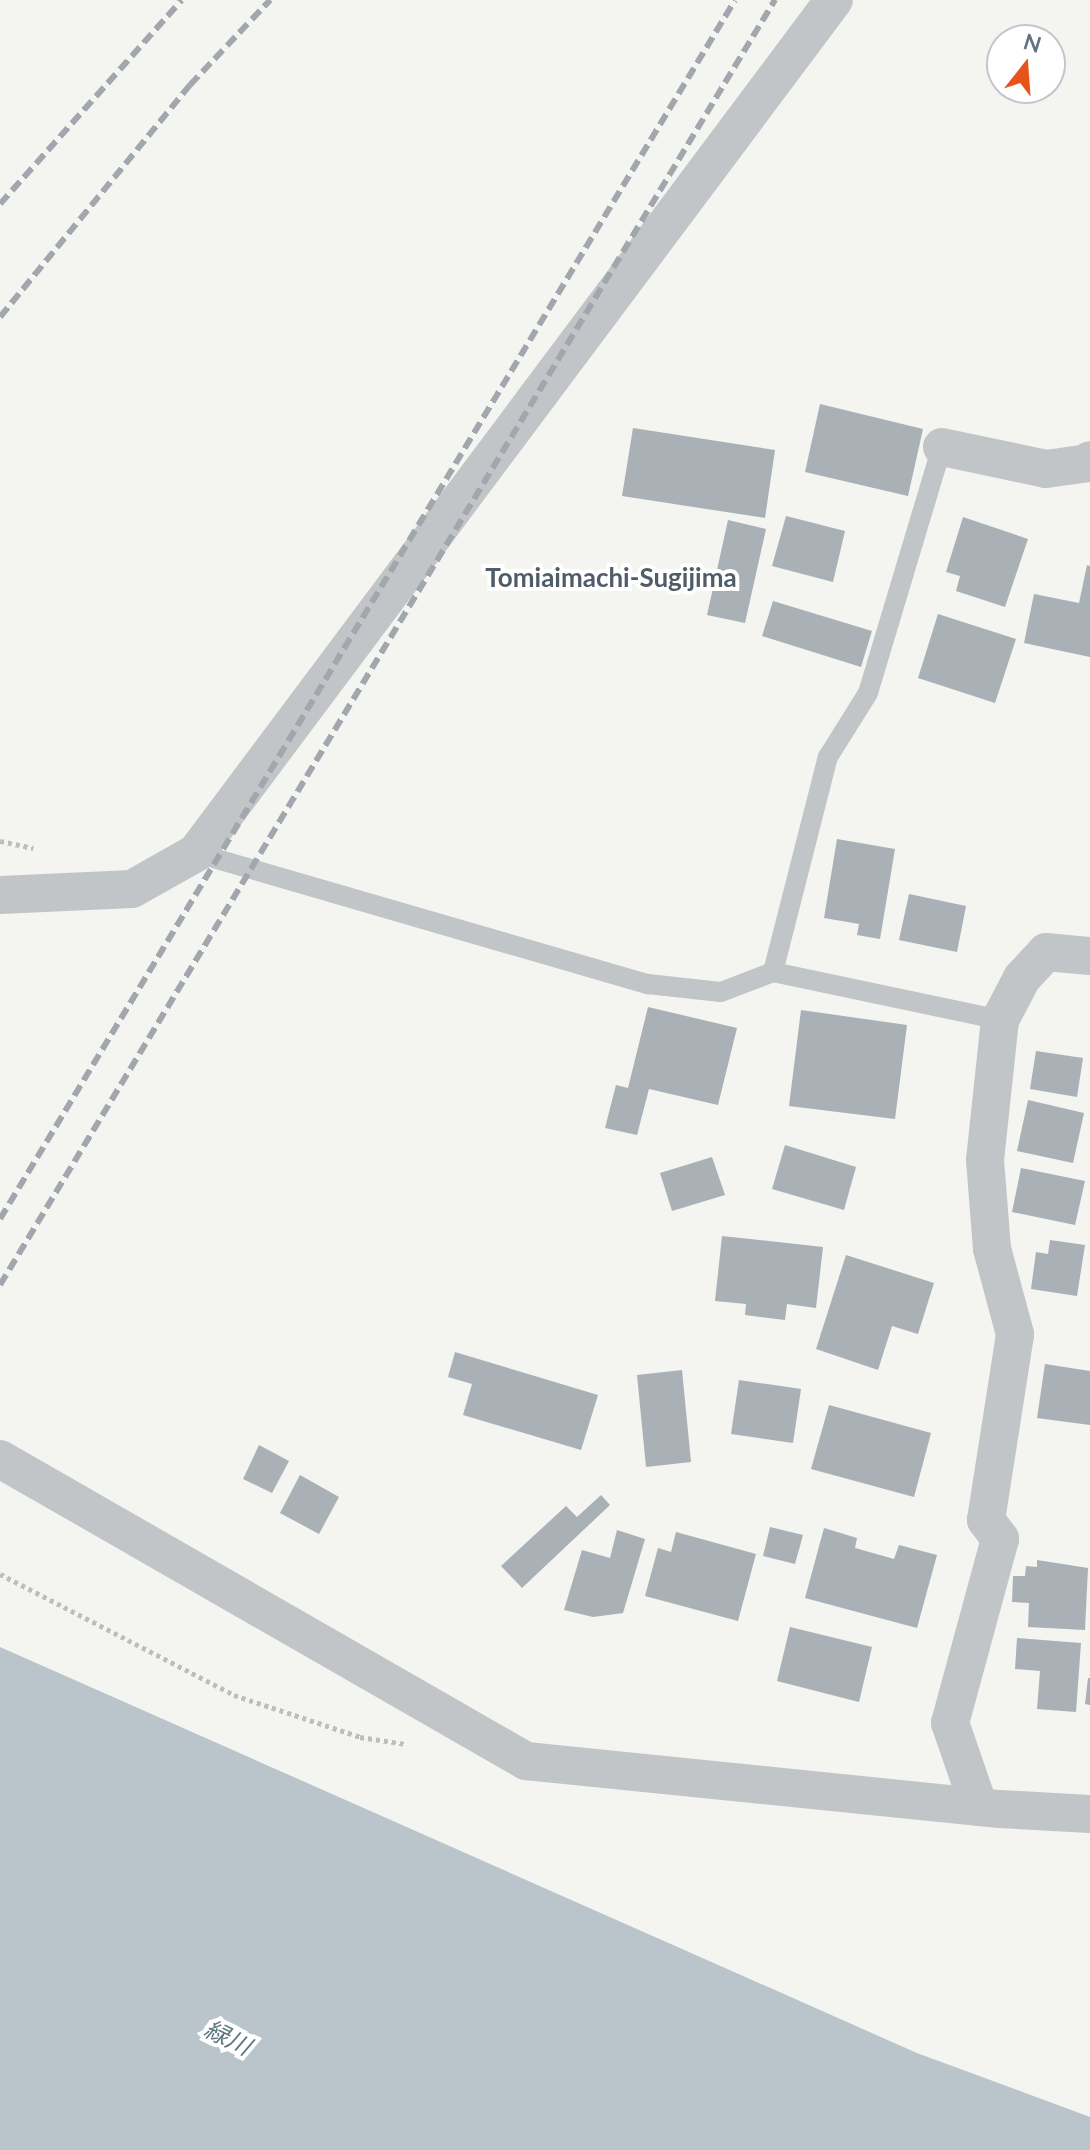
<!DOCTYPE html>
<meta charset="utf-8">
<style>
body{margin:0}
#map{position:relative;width:1090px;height:2150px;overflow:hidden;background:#f4f4f0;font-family:Lato,"Noto Sans JP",sans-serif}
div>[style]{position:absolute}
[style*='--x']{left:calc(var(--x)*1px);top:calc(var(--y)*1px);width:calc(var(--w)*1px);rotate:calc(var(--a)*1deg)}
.water>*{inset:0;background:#bac5cb}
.building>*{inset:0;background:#a9b0b6}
.path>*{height:5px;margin-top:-2.5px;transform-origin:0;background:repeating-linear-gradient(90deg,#bbbdbf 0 4px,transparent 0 8px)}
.service>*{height:20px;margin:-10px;padding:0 10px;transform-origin:10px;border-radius:10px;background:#c1c5c8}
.minor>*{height:38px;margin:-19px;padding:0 19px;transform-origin:19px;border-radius:19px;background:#c1c5c8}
.rail>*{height:6px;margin-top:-3px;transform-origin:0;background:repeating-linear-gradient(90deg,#a1a7ad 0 12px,transparent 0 18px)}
span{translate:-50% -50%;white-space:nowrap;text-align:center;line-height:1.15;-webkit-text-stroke:8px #fff;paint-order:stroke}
.water-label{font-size:24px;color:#5d757f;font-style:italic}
.quarter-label{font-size:26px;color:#505c67;font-weight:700}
.north{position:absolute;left:986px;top:24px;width:80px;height:80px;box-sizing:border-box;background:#fff;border:2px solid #c0c7cd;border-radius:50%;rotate:17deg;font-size:22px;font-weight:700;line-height:32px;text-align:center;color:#627282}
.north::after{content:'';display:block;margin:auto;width:28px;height:36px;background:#e8531b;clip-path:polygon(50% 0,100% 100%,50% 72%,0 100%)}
</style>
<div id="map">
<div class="water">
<div style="clip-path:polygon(0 1647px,917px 2053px,1090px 2117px,1090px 2150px,0 2150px)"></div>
</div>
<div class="building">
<div style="clip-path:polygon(820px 404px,923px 429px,908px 496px,805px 472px)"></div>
<div style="clip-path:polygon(633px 428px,775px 450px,765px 518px,622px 496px)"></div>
<div style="clip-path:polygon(786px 516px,845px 531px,833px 582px,772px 566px)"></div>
<div style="clip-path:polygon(963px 517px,1028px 539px,1005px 607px,956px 591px,960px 576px,946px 572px)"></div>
<div style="clip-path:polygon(728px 520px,766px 529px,745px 623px,707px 615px)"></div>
<div style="clip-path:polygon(1087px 565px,1090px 566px,1090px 657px,1024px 643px,1034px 594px,1079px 603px)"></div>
<div style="clip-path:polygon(773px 601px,872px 631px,861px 667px,762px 636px)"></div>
<div style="clip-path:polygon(938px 614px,1016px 639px,995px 703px,918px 678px)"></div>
<div style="clip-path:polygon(837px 839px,895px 849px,880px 939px,857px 935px,859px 924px,824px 918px)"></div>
<div style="clip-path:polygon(909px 894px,966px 906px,957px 952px,899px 940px)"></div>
<div style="clip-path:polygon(648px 1007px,737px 1028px,718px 1105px,649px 1089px,637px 1135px,605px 1128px,616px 1085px,628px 1088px)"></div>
<div style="clip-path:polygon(801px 1010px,907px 1025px,895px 1119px,789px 1106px)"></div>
<div style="clip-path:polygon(1036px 1051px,1083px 1058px,1077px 1097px,1030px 1089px)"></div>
<div style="clip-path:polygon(1028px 1100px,1084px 1113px,1073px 1163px,1017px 1151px)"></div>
<div style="clip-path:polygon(785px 1145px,856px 1167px,844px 1210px,772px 1189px)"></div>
<div style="clip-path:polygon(712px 1157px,725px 1195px,672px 1211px,660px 1173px)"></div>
<div style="clip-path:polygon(1021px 1168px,1085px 1181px,1075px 1225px,1012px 1212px)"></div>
<div style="clip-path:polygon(722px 1236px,823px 1247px,816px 1308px,787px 1304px,785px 1320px,745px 1315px,746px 1304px,715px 1301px)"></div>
<div style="clip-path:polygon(1050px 1240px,1085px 1245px,1077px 1296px,1031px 1289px,1036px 1252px,1048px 1254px)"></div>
<div style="clip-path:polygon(846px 1255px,934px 1283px,918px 1334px,892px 1326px,878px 1370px,816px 1349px)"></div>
<div style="clip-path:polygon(455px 1352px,598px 1395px,581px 1450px,463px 1415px,472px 1384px,448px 1377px)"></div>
<div style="clip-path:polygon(1045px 1364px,1090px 1371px,1090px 1425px,1037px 1418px)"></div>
<div style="clip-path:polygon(682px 1370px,691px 1462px,646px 1467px,637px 1375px)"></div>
<div style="clip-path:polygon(739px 1380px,801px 1389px,793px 1443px,731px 1434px)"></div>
<div style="clip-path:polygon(829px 1405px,931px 1433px,914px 1497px,811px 1469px)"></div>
<div style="clip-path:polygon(259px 1445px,289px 1461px,272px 1493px,243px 1479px)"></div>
<div style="clip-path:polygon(300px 1475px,339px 1497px,319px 1534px,280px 1513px)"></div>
<div style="clip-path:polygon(601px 1495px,610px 1505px,522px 1588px,501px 1566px,566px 1506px,577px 1517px)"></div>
<div style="clip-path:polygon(770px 1527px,803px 1535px,795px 1564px,763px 1556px)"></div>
<div style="clip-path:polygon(824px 1528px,857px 1538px,855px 1548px,894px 1559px,899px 1545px,937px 1555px,917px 1628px,805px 1598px)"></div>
<div style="clip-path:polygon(617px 1530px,645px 1539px,623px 1613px,593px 1617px,564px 1610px,582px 1550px,610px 1558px)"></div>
<div style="clip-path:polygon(676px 1532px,756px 1554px,738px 1621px,645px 1596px,658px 1548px,671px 1552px)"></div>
<div style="clip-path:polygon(1037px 1560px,1088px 1568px,1085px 1630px,1028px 1627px,1029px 1603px,1012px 1602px,1013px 1576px,1025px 1576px,1026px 1566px,1037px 1567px)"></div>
<div style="clip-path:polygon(790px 1627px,872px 1647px,859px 1702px,777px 1681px)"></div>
<div style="clip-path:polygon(1017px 1638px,1081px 1643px,1076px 1712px,1037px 1709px,1040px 1671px,1015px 1669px)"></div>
<div style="clip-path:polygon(1088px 1678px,1090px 1678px,1090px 1705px,1085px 1704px)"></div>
</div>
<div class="path">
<div style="--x:0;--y:841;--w:34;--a:12"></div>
<div style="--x:0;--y:1574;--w:263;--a:27.3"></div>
<div style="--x:234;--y:1695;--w:133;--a:18.4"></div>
<div style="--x:360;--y:1737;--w:47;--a:8.7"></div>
</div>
<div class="service">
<div style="--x:196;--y:853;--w:471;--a:16.2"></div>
<div style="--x:648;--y:984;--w:73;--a:6.3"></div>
<div style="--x:721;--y:992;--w:56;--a:-21"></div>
<div style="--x:773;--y:972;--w:232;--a:11.9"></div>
<div style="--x:773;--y:972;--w:222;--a:-75.7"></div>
<div style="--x:828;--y:757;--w:75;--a:-58"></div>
<div style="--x:868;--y:693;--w:257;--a:-73.3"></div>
</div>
<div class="minor">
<div style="--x:942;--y:447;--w:106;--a:11.9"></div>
<div style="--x:1046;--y:469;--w:43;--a:-7.9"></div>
<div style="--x:1089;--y:463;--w:3;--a:-72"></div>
<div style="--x:0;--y:895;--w:132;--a:-2.6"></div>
<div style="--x:132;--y:889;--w:73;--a:-29.4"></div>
<div style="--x:196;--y:853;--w:1065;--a:-53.21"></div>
<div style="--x:0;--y:1459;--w:607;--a:29.86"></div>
<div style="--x:526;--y:1761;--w:476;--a:5.8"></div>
<div style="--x:1000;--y:1809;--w:90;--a:3.2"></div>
<div style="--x:979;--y:1807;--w:89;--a:-109"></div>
<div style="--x:950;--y:1723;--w:191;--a:-74.8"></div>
<div style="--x:1000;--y:1539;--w:24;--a:-126"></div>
<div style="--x:986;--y:1520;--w:188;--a:-81.1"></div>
<div style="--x:1015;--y:1334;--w:88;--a:-105.1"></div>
<div style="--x:992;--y:1249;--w:89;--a:-94.5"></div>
<div style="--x:985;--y:1160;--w:141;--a:-83.9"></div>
<div style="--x:1000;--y:1020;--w:47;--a:-62.4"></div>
<div style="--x:1022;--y:978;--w:35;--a:-47"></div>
<div style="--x:1046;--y:952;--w:44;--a:5.2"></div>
</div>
<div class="rail">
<div style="--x:0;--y:204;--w:273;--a:-48.3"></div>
<div style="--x:0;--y:317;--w:300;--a:-50.7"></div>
<div style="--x:190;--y:85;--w:117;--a:-46.7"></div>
<div style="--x:0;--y:1219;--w:1423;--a:-58.91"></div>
<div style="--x:0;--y:1285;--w:1501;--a:-58.91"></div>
</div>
<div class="water-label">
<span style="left:228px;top:2037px;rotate:26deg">緑川</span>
</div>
<div class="quarter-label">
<span style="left:611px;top:578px">Tomiaimachi-Sugijima</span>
</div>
<div class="north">N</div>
</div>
